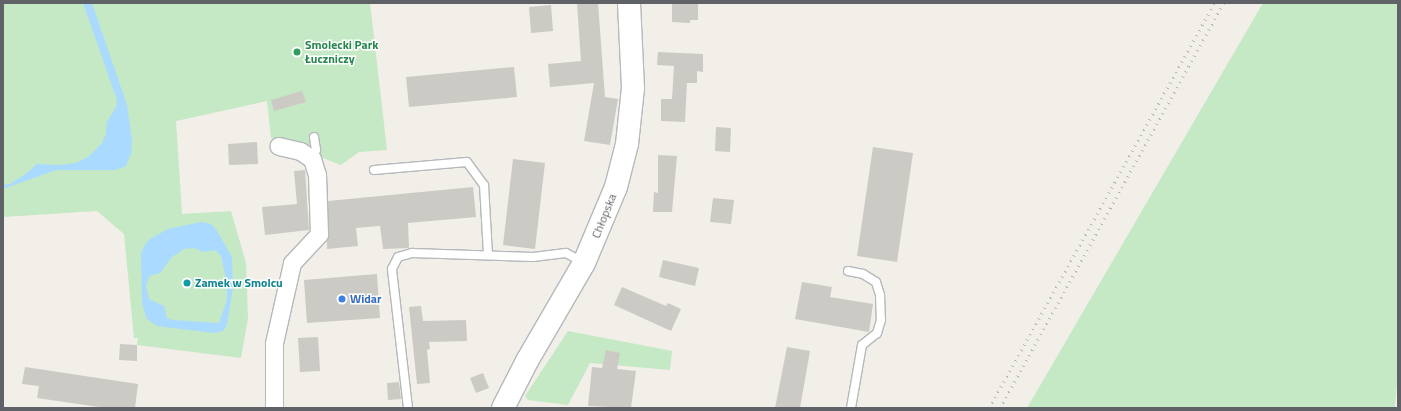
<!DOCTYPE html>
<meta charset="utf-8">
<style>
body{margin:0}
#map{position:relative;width:1401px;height:411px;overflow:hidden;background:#f1efe8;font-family:"Titillium Web",sans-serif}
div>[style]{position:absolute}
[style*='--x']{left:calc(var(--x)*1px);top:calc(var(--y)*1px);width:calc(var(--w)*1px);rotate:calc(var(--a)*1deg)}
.green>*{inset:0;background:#c5e8c5}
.water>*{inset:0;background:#aadaff}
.building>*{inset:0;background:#cccac5}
.roads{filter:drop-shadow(1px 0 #b5b8bc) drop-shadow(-1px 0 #b5b8bc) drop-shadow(0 1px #b5b8bc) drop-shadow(0 -1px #b5b8bc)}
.lane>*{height:8px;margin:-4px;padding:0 4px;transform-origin:4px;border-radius:4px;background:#fff}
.street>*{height:17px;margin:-8.5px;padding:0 8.5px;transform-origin:8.5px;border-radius:8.5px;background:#fff}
.secondary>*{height:22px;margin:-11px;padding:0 11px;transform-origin:11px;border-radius:11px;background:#fff}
.rail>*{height:3px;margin-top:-1.5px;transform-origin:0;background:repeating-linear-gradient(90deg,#b6b7b8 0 1px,transparent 0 6px)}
.dots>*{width:11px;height:11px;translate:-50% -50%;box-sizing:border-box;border:2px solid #fff;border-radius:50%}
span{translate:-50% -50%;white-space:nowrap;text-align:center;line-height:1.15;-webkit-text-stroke:3px #fff;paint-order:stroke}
.leisure-label{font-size:12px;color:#27864d;font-weight:700}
.left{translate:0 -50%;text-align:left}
.street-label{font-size:12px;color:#5f6368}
.culture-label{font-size:12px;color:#0d838f;font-weight:700}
.shop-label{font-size:12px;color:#366cbe;font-weight:700}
.frame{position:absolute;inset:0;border:4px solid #5f6368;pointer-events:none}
</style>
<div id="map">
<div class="green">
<div style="clip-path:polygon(3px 3px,370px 3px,387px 150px,359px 152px,341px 165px,271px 138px,267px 101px,176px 121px,182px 214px,231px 211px,246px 263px,248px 318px,241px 358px,137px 345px,138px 338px,134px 338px,124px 234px,97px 211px,3px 217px)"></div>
<div style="clip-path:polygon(1263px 3px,1398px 3px,1398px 368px,1395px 408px,1027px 408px)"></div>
<div style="clip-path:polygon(568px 331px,672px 351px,670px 370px,590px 363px,568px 405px,528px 400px,525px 396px)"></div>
</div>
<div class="water">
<div style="clip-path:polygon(83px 3px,92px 3px,127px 105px,132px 140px,131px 154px,126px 166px,115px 170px,56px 170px,3px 189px,3px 185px,10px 184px,27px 173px,37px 164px,59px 165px,76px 163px,88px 157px,102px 143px,106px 134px,107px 122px,116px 107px,117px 100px)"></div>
<div style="clip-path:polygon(evenodd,201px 222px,211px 224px,216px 229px,232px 257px,233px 287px,227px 325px,223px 331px,214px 333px,157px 326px,147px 319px,142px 304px,141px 254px,144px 246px,150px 239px,168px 229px,201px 222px,194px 248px,203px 252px,215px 250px,221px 256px,227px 283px,227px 300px,219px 323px,173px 320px,167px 318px,164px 306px,149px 299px,146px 287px,149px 276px,160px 273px,172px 257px,184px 249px,194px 248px)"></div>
</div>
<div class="building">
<div style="clip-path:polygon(577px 3px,598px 3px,605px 97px,618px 99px,610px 145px,584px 141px,594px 83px,550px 87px,548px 64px,581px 61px)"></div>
<div style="clip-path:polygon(672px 3px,698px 3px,698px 20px,690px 20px,690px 23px,672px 22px)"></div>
<div style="clip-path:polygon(551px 5px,553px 31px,531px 33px,529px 7px)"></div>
<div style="clip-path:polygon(658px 52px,703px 54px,703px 72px,697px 71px,697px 83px,687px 83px,685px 122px,661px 121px,661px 99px,672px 99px,674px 66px,657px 65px)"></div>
<div style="clip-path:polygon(514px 67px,517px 97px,409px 107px,406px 77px)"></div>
<div style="clip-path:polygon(302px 91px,306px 102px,274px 111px,271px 100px)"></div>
<div style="clip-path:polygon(716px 127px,731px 128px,730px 152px,715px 151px)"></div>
<div style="clip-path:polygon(257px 142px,258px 164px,229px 165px,228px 144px)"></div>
<div style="clip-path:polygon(873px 147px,913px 153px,897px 262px,857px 256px)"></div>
<div style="clip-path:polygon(658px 155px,677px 156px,672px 212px,653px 212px,654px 192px,658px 193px)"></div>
<div style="clip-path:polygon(513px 159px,545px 163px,535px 249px,503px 245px)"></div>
<div style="clip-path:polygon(305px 170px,309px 230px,265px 235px,262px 207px,297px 204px,294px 171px)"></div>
<div style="clip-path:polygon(473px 187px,476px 217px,408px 223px,409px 248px,383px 249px,380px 226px,356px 228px,358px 246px,327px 249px,328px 201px)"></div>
<div style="clip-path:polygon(713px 198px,734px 200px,731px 224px,710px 222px)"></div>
<div style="clip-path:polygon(663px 260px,699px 268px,695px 286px,659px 277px)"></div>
<div style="clip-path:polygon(377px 274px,380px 318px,307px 323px,304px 280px)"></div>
<div style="clip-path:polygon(802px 282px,832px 287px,830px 297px,873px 304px,869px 332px,795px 319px)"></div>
<div style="clip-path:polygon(622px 287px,666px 306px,668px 303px,681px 309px,671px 331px,614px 305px)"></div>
<div style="clip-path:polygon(421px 306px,423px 321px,466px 320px,467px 341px,429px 342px,430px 349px,427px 350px,430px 383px,417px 384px,409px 307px)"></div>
<div style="clip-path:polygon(318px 337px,320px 371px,300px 372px,298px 338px)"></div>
<div style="clip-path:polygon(120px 344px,137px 345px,137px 361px,119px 360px)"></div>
<div style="clip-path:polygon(787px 347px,810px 351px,800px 408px,775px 408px)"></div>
<div style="clip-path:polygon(606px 350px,620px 353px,617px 369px,636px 371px,631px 408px,588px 406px,592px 367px,602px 368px)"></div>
<div style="clip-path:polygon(25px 367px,138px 384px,135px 408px,106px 408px,37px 398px,39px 386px,22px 384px)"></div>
<div style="clip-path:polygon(483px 373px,489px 388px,476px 393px,470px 378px)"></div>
<div style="clip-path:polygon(399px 382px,401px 399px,388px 400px,387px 383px)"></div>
</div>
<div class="roads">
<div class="lane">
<div style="--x:312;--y:159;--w:10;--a:-66"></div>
<div style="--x:316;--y:150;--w:13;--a:-99"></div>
<div style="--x:374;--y:170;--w:93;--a:-4.9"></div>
<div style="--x:467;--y:162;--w:29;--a:54"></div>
<div style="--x:484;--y:185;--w:70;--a:86.7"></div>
<div style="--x:848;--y:271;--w:15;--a:11"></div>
<div style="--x:863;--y:274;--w:15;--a:32"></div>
<div style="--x:876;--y:282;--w:14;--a:73"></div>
<div style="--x:880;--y:295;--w:25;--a:88"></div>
<div style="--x:881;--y:320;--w:14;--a:107"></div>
<div style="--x:877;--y:333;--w:19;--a:141"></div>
<div style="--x:862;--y:345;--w:64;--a:99.9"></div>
<div style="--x:408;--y:408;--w:140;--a:-96.6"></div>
<div style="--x:392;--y:269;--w:13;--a:-63"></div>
<div style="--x:398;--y:257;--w:15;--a:-16"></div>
<div style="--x:412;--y:253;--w:121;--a:1.9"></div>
<div style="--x:533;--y:257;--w:33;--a:-7"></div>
<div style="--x:566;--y:253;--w:19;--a:28"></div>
</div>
<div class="street">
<div style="--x:274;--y:408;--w:65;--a:-90"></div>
<div style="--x:274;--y:343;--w:82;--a:-77.3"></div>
<div style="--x:292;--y:263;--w:40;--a:-47"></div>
<div style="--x:319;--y:234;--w:59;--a:-91.9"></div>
<div style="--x:317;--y:175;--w:17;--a:-107"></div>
<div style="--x:312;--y:159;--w:14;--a:-146"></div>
<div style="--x:300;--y:151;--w:22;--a:-167"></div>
</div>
<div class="secondary">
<div style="--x:503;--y:408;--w:53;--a:-62.9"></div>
<div style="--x:527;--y:361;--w:113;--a:-59.8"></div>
<div style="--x:584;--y:263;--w:82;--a:-67.2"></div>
<div style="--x:616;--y:187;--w:44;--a:-75.7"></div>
<div style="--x:627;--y:144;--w:56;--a:-83.9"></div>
<div style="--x:633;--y:88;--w:85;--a:-92.7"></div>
</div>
</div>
<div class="rail">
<div style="--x:989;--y:408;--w:463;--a:-60.9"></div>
<div style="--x:1000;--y:408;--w:463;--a:-61.1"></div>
</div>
<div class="dots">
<div style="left:297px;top:52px;background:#2e9e5b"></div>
<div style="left:187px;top:283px;background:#0f9aa8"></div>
<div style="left:342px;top:299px;background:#3f7fe0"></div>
</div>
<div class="leisure-label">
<span class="left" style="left:305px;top:52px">Smolecki Park<br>Łuczniczy</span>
</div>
<div class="street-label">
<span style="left:604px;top:216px;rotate:-68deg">Chłopska</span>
</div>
<div class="culture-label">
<span class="left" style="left:195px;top:283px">Zamek w Smolcu</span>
</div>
<div class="shop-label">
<span class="left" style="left:350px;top:299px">Widar</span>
</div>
<div class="frame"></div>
</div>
